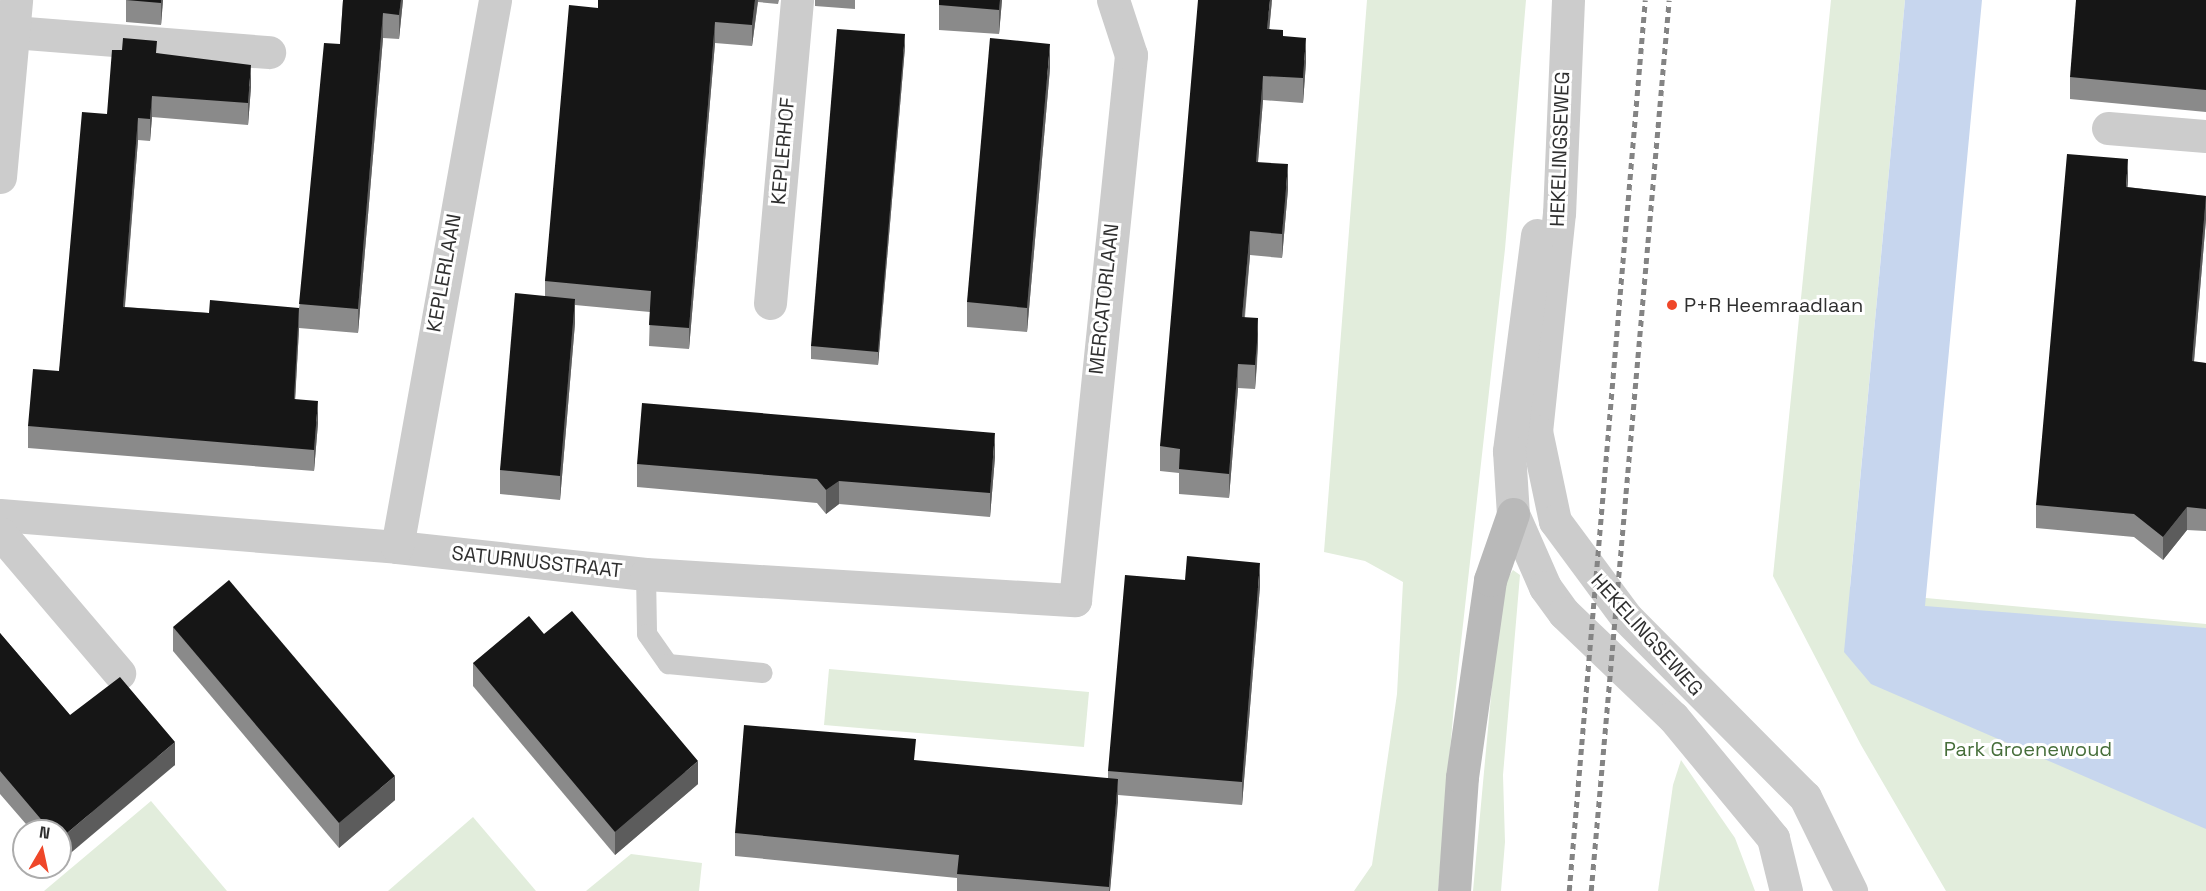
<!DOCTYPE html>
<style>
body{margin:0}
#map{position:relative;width:2206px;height:891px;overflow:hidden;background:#fff;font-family:"Space Grotesk",sans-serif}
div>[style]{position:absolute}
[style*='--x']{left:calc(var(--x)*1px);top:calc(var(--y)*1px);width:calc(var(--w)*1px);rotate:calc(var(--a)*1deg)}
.green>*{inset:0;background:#e2eddc}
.water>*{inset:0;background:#c7d6ee}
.service>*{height:20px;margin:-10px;padding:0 10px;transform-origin:10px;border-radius:10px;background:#ccc}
.minor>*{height:33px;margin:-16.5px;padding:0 16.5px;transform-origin:16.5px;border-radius:16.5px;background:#ccc}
.tertiary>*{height:33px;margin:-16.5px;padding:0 16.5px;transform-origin:16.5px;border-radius:16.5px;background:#ccc}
.secondary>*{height:33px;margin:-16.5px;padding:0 16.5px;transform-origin:16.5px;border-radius:16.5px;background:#b9b9b9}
.rail>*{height:4.5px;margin-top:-2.25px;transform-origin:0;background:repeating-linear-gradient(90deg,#848484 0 6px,transparent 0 10.5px)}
.wall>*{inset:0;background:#8a8a8a}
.shaded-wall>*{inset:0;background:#5c5c5c}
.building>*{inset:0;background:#161616}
.dots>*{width:16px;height:16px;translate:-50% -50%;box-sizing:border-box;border:3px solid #fff;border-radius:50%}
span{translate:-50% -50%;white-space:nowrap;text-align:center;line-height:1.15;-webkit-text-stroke:6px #fff;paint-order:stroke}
.street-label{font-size:20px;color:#2f2f2f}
.poi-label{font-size:20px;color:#2f2f2f}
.left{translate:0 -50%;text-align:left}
.park-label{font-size:20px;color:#466e3a}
.north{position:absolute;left:12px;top:819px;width:60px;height:60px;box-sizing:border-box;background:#fff;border:2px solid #acacac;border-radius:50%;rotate:9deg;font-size:16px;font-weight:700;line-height:24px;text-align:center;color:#2f2f2f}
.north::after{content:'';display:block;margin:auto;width:21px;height:27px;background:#ef4729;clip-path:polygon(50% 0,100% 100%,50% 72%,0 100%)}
</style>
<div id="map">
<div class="green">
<div style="clip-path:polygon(1367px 0,1526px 0,1505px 249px,1454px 705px,1438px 891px,1354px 891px,1372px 865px,1397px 694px,1403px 582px,1365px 561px,1324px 552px)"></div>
<div style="clip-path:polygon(1831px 0,1905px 0,1850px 587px,1926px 598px,2206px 624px,2206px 891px,1946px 891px,1861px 745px,1773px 576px)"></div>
<div style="clip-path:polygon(1513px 570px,1520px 575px,1503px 775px,1505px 842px,1501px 891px,1473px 891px,1496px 642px,1507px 579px)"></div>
<div style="clip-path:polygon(829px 669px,1089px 692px,1084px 747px,824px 725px)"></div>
<div style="clip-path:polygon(1681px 760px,1735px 838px,1755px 891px,1658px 891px,1673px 785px)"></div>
<div style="clip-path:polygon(151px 801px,227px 891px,44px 891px)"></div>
<div style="clip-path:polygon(473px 817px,536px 891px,388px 891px)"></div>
<div style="clip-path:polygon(631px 854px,702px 863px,699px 891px,586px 891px)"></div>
</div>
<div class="water">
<div style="clip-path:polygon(1905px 0,1982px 0,1925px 606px,2206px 628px,2206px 829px,1871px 684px,1844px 652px)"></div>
</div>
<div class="service">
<div style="--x:646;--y:574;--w:60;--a:89"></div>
<div style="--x:647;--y:634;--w:37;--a:55"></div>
<div style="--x:668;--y:664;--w:95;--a:5.4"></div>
</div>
<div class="minor">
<div style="--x:13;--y:32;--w:257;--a:4.5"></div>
<div style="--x:2108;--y:128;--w:98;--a:4.7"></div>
<div style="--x:0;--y:177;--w:178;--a:-84.8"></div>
<div style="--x:770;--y:303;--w:304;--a:-84.9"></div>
<div style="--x:0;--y:515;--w:398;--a:4.6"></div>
<div style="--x:397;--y:547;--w:250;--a:6.2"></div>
<div style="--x:646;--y:574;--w:430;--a:3.5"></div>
<div style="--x:1075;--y:600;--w:548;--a:-84.13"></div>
<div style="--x:1131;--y:55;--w:58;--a:-108.1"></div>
<div style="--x:0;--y:533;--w:184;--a:49.6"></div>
<div style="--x:397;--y:547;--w:556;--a:-79.84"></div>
</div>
<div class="tertiary">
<div style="--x:1568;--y:0;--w:213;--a:92.4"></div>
<div style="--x:1559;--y:213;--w:219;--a:96"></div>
<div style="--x:1536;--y:431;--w:92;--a:78.1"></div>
<div style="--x:1555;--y:521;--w:119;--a:53.5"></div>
<div style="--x:1626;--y:617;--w:254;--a:45.2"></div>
<div style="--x:1805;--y:797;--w:105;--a:63.9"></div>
<div style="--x:1537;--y:235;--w:218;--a:97.4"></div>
<div style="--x:1509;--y:451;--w:63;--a:86.4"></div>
<div style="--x:1513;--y:514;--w:80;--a:66.3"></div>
<div style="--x:1545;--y:587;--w:32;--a:54"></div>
<div style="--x:1564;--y:613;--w:151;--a:43.7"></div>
<div style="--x:1673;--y:717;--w:157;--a:50.4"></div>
<div style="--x:1773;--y:838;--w:55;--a:76.2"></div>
</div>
<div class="secondary">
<div style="--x:1454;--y:891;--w:114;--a:-86"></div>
<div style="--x:1462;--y:777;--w:199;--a:-81.9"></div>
<div style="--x:1490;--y:580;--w:70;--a:-70.8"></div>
</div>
<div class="rail">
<div style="--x:1569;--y:891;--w:894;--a:-85.12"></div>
<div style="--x:1591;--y:891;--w:894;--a:-85"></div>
</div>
<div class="wall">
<div style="clip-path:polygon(126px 0,163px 0,161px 25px,126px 22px)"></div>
<div style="clip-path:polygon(343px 0,403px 0,399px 39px,383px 38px,358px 333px,299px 328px,295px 399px,318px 423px,314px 471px,28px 448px,28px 426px,59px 371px,107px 114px,157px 53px,251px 87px,248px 125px,152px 117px,150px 141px,138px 140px,125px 307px,209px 313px,299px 308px,340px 44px)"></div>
<div style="clip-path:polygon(598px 0,779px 0,778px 4px,758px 2px,752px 46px,715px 43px,689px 349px,649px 346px,650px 312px,575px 305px,575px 323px,560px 500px,500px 494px,500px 470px,545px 296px,545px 281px,598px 8px)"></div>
<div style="clip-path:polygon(815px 0,855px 0,855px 9px,815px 6px)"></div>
<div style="clip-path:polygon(939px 0,1002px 0,999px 34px,939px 30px)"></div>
<div style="clip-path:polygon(1272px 0,1269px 29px,1283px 36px,1306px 62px,1303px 103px,1263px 100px,1258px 162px,1288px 189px,1282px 258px,1250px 255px,1245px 317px,1258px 343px,1257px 366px,1255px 389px,1238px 388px,1229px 498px,1179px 494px,1179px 473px,1160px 471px,1160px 446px)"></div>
<div style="clip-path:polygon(2206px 0,2206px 112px,2070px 99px,2070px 77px)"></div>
<div style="clip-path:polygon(905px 47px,878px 365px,811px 359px,811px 346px)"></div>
<div style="clip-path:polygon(1050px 68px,1027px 332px,967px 327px,967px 302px)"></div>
<div style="clip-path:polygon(2128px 181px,2127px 187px,2206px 196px,2206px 219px,2194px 362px,2206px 363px,2206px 531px,2187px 530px,2163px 560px,2134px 537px,2036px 528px,2036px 505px)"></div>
<div style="clip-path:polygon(995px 457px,990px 517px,839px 504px,826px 514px,817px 503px,637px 487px,637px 464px)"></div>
<div style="clip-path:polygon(1260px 586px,1242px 805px,1118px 795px,1110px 891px,957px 891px,957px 878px,735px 856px,735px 833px,1108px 778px,1108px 771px)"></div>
<div style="clip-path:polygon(173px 627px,395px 800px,339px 848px,173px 651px)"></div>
<div style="clip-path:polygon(0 633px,70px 715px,175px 765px,60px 831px,32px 831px,0 794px)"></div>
<div style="clip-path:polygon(544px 634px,698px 784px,615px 855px,473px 686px,473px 663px)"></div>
</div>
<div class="shaded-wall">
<div style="clip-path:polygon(161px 0,163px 0,161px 25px)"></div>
<div style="clip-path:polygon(401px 0,403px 0,399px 39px,399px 15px)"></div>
<div style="clip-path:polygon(755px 0,758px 0,752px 46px,752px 25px)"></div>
<div style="clip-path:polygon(1000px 0,1002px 0,999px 34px,999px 10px)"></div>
<div style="clip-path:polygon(1270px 0,1272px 0,1267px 53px,1267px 29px)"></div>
<div style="clip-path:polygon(383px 13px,383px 38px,358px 333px,358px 309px)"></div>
<div style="clip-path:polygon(715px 22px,715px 43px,689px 349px,689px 328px)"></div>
<div style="clip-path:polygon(905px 34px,905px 47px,878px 365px,878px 352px)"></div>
<div style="clip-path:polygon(1306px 38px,1306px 62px,1303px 103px,1303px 78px)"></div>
<div style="clip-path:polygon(1050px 44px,1050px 68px,1027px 332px,1027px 308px)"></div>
<div style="clip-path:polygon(251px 65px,251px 87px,248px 125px,248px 103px)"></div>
<div style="clip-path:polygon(1263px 76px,1263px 100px,1256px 186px,1256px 162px)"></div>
<div style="clip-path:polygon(152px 96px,152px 117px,150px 141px,150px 119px)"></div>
<div style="clip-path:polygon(138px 118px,138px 140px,123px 328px,123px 307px)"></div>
<div style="clip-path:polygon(2128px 159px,2128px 181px,2126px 210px,2126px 187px)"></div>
<div style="clip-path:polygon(1288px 164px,1288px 189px,1282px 258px,1282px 234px)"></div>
<div style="clip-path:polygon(2206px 196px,2206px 219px,2192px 384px,2192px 361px)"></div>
<div style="clip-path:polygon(1250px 231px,1250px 255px,1242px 341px,1242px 317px)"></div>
<div style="clip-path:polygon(575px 299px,575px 323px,560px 500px,560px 476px)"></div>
<div style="clip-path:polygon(299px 308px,299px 329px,294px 420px,294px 399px)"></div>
<div style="clip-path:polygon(1258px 318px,1258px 343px,1255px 389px,1255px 365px)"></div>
<div style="clip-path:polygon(1238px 364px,1238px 388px,1229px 498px,1229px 474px)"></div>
<div style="clip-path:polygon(318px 401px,318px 423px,314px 471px,314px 450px)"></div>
<div style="clip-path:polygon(995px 433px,995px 457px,990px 517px,990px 493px)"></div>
<div style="clip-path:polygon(839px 481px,839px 504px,826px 514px,826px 490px)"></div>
<div style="clip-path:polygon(2187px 507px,2187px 530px,2163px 560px,2163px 537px)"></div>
<div style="clip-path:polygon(1260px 563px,1260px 586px,1242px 805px,1242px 782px)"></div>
<div style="clip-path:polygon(175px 742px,175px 765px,60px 862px,60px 839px)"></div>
<div style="clip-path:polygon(698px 761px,698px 784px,615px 855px,615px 832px)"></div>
<div style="clip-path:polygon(395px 776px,395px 800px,339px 848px,339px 823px)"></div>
<div style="clip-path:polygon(1118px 779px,1118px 802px,1110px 891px,1109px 891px)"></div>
</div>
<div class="building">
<div style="clip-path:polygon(126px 0,161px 0,161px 3px)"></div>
<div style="clip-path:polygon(343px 0,401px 0,399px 15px,383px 13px,358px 309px,299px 304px,324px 43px,340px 44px)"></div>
<div style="clip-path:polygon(598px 0,755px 0,752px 25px,715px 22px,689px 328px,649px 325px,651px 291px,545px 281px,569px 5px,598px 8px)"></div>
<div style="clip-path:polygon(939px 0,1000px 0,999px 10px,939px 5px)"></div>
<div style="clip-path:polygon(1198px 0,1270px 0,1267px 29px,1283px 30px,1283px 36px,1306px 38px,1303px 78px,1263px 76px,1256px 162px,1288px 164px,1285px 201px,1282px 234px,1250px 231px,1242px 317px,1258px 318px,1257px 342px,1255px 365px,1238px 364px,1229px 474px,1179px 469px,1180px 449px,1160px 446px)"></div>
<div style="clip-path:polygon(2076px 0,2206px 0,2206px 90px,2070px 77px)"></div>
<div style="clip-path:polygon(837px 29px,905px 34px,878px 352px,811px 346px)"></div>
<div style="clip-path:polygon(123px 38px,157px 41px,156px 53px,251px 65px,248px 103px,152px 96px,150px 119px,138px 118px,123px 307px,209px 313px,210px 300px,299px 308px,294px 399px,318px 401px,314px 450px,28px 426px,33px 369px,59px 371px,82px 112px,107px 114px,112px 50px,122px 50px)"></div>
<div style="clip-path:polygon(990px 38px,1050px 44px,1027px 308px,967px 302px)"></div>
<div style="clip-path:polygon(2067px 154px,2128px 159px,2126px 187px,2206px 196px,2192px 361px,2206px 363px,2206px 509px,2187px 507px,2163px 537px,2134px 514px,2036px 505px)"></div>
<div style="clip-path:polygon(515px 293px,575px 299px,560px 476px,500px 470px)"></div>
<div style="clip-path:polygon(642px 403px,995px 433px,990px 493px,839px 481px,826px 490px,817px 479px,637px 464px)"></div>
<div style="clip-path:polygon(1187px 556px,1260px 563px,1242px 782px,1108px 771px,1125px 575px,1185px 580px)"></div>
<div style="clip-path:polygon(229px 580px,395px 776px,339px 823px,173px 627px)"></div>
<div style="clip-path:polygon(572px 611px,698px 761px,615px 832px,473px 663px,529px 616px,544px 634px)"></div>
<div style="clip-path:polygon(0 633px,70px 715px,120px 677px,175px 742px,60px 839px,60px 831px,51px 831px,0 771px)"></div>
<div style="clip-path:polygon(744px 725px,916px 739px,914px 760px,1118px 779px,1109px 887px,957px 874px,959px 855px,735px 833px)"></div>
</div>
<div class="dots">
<div style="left:1672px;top:305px;background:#ef4729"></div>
</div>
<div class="street-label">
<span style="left:1560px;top:149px;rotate:-88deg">HEKELINGSEWEG</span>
<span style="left:783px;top:151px;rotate:-85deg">KEPLERHOF</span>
<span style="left:444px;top:273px;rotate:-80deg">KEPLERLAAN</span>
<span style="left:1104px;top:299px;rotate:-84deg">MERCATORLAAN</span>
<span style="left:537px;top:562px;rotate:6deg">SATURNUSSTRAAT</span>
<span style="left:1647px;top:635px;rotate:48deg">HEKELINGSEWEG</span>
</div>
<div class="poi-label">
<span class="left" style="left:1684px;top:305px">P+R Heemraadlaan</span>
</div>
<div class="park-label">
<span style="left:2028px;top:749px">Park Groenewoud</span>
</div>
<div class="north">N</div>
</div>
